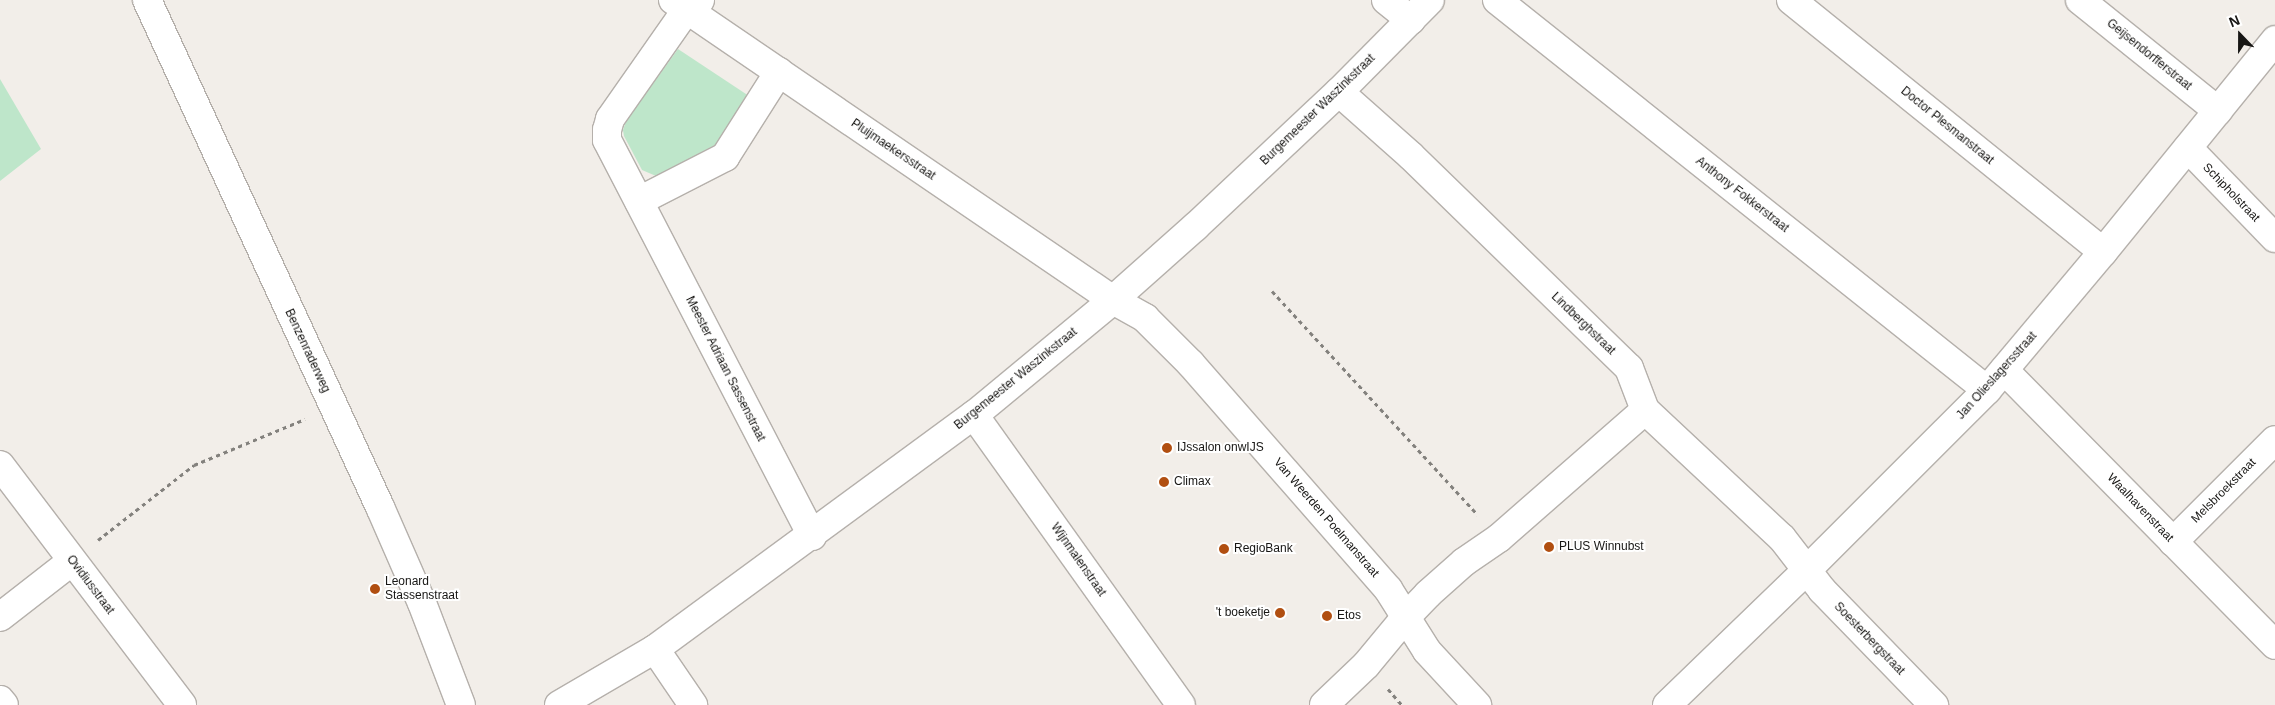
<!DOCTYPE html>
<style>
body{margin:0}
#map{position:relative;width:2275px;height:705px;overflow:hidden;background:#f2eee9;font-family:Helvetica,sans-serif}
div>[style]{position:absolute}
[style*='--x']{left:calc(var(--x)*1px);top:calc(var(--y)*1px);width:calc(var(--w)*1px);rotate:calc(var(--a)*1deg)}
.green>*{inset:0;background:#bee6ca}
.path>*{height:3px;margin-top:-1.5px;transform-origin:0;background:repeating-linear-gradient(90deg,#83817d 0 4px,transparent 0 8px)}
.roads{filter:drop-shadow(1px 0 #b5b0ab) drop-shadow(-1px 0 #b5b0ab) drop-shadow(0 1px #b5b0ab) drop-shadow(0 -1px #b5b0ab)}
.minor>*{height:28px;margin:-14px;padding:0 14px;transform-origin:14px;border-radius:14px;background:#fff}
.dots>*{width:14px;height:14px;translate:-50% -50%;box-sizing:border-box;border:2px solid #fff;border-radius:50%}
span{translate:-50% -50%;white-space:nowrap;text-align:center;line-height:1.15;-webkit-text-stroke:4px #fff;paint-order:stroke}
.street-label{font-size:12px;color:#171614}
.poi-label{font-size:12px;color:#171614}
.left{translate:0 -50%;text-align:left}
.right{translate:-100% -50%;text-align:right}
.north{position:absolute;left:2215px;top:10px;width:50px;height:50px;-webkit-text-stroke:4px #fff;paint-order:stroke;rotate:338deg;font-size:14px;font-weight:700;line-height:20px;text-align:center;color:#171614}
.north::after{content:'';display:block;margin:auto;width:18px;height:22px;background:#171614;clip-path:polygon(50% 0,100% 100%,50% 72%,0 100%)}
</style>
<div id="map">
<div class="green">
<div style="clip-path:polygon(678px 49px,749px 96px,717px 144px,656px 176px,642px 170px,624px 136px,623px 130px,626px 121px)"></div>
<div style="clip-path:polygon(0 79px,41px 149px,0 181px)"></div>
</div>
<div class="path">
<div style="--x:1272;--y:291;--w:304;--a:47.4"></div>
<div style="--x:98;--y:540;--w:122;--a:-38"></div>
<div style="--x:194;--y:465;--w:120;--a:-22.5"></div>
<div style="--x:1388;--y:689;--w:21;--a:49"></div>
</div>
<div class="roads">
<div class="minor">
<div style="--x:147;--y:0;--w:558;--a:65.32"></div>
<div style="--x:380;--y:507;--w:105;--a:66.4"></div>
<div style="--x:422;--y:603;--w:109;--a:69.1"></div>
<div style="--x:673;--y:0;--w:533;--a:34.29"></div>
<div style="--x:1113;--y:300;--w:37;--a:29"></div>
<div style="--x:1145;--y:318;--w:65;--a:45"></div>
<div style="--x:1191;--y:364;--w:299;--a:48.8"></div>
<div style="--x:1388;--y:589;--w:73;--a:57.8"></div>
<div style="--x:1427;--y:651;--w:74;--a:47.2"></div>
<div style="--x:700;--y:0;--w:16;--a:145"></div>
<div style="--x:687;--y:9;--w:134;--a:125"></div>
<div style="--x:610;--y:119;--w:11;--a:105"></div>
<div style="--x:607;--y:130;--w:10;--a:90"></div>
<div style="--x:607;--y:140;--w:446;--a:62.6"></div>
<div style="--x:1386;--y:0;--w:32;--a:39"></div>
<div style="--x:1497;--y:0;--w:626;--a:38.52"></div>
<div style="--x:1791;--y:0;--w:401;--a:38.9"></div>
<div style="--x:2080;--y:0;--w:177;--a:38.8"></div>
<div style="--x:1339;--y:92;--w:96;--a:41.6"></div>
<div style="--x:1411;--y:156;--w:304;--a:44.2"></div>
<div style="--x:1629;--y:368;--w:45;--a:69.1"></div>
<div style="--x:1645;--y:410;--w:187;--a:43.1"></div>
<div style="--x:1782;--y:538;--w:66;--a:52.4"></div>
<div style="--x:1822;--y:590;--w:161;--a:45.8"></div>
<div style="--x:2188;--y:148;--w:125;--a:46"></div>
<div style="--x:639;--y:201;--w:97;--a:-27.1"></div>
<div style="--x:725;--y:157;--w:101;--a:-57.6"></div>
<div style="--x:2004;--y:370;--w:386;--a:45.4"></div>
<div style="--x:974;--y:415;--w:356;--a:54.5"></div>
<div style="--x:0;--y:465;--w:301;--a:52.8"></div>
<div style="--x:2173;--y:542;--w:144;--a:-45"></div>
<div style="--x:0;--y:617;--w:91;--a:-37.9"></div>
<div style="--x:655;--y:649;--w:68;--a:55.8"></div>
<div style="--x:0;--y:700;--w:6;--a:51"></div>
<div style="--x:559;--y:705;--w:111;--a:-30.3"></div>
<div style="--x:655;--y:649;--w:396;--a:-36.3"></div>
<div style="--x:974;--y:415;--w:180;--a:-39.6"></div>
<div style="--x:1113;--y:300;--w:110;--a:-41.7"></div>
<div style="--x:1195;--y:227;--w:197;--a:-43.2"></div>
<div style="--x:1339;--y:92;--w:129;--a:-45.3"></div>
<div style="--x:1324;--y:705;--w:58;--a:-43.6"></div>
<div style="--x:1366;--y:665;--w:61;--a:-50.3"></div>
<div style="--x:1405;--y:618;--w:33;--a:-46"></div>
<div style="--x:1428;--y:594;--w:48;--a:-41.6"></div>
<div style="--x:1464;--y:562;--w:42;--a:-34.4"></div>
<div style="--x:1499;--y:538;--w:194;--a:-41.2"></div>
<div style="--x:1667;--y:705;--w:194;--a:-44"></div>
<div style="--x:1807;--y:570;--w:255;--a:-45"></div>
<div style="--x:1987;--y:390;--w:180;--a:-50"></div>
<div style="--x:2103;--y:252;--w:273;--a:-50.9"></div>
</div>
</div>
<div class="dots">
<div style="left:1167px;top:448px;background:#b14f11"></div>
<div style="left:1164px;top:482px;background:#b14f11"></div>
<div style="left:1549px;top:547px;background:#b14f11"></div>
<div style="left:1224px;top:549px;background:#b14f11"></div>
<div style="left:375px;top:589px;background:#b14f11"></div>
<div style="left:1280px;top:613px;background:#b14f11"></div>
<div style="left:1327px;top:616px;background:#b14f11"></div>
</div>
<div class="street-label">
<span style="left:2149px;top:55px;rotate:39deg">Geijsendorfferstraat</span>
<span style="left:1318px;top:110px;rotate:-44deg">Burgemeester Waszinkstraat</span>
<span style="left:1947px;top:126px;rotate:39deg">Doctor Plesmanstraat</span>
<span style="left:893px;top:150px;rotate:34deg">Pluijmaekersstraat</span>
<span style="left:2231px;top:193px;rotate:46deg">Schipholstraat</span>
<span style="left:1742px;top:195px;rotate:38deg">Anthony Fokkerstraat</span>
<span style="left:1583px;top:324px;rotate:44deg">Lindberghstraat</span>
<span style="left:307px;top:351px;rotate:65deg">Benzenraderweg</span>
<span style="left:725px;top:369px;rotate:63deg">Meester Adriaan Sassenstraat</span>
<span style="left:1997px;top:376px;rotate:-48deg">Jan Olieslagersstraat</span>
<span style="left:1016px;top:379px;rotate:-39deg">Burgemeester Waszinkstraat</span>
<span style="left:2224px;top:491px;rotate:-45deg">Melsbroekstraat</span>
<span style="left:2140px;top:508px;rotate:46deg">Waalhavenstraat</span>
<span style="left:1326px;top:518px;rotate:49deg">Van Weerden Poelmanstraat</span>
<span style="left:1078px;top:560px;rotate:55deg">Wijnmalenstraat</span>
<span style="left:90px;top:585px;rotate:53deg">Ovidiusstraat</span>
<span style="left:1869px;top:639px;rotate:46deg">Soesterbergstraat</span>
</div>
<div class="poi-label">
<span class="left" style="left:1177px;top:448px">IJssalon onwIJS</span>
<span class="left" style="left:1174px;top:482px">Climax</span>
<span class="left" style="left:1559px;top:547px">PLUS Winnubst</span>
<span class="left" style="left:1234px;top:549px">RegioBank</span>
<span class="left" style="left:385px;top:589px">Leonard<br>Stassenstraat</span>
<span class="right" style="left:1270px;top:613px">'t boeketje</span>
<span class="left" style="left:1337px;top:616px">Etos</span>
</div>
<div class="north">N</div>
</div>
